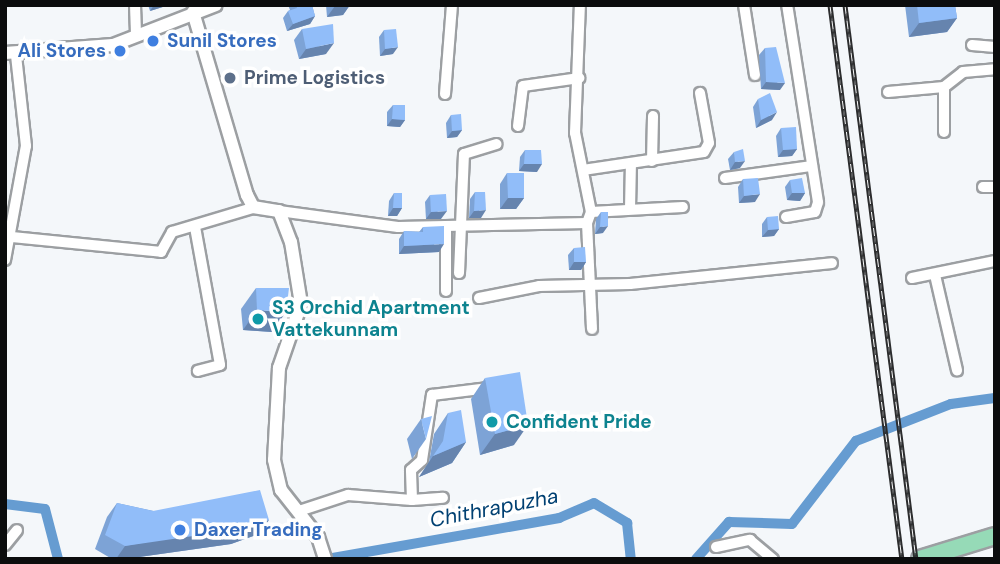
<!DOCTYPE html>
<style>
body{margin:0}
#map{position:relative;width:1000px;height:564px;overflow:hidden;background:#f4f7fa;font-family:"DM Sans",sans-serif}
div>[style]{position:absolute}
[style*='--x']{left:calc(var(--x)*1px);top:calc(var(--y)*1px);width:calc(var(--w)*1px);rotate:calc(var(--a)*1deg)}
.canal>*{height:10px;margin:-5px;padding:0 5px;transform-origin:5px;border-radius:5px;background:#669cd1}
.roads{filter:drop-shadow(2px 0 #9c9fa2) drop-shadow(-2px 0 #9c9fa2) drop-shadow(0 2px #9c9fa2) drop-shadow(0 -2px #9c9fa2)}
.minor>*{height:10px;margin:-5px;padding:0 5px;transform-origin:5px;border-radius:5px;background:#fff}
.tertiary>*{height:12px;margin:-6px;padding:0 6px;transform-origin:6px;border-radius:6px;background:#fff}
.trunk>*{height:16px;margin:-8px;padding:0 8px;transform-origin:8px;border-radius:8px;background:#96dab7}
.rail>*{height:5px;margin-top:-2.5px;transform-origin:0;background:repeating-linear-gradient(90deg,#fff 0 8px,#2c2d2e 0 16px);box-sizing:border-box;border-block:2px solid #2c2d2e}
.wall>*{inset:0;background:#7da3d6}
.shaded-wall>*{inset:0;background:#6684ae}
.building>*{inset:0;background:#91bdf9}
.dots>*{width:19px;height:19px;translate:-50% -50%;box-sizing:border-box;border:4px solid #fff;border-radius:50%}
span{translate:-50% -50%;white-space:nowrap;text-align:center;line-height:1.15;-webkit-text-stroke:7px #fff;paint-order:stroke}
.shop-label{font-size:19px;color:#366cbe;font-weight:700}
.left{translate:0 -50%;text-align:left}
.right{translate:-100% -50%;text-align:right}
.service-label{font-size:19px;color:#4e5e75;font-weight:700}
.culture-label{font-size:19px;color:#0d838f;font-weight:700}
.water-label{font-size:21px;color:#004072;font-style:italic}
.frame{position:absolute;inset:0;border:7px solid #0b0c0d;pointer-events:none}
</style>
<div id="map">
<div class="canal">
<div style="--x:5;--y:504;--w:40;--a:7.1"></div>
<div style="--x:45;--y:509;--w:52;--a:75.4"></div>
<div style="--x:327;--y:559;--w:236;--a:-10"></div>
<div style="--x:559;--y:518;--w:38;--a:-23"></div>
<div style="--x:594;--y:503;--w:39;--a:31"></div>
<div style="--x:627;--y:523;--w:36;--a:84"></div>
<div style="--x:696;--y:559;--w:50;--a:-48.3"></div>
<div style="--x:729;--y:522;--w:63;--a:1.8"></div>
<div style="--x:792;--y:524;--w:105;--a:-52.4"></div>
<div style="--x:856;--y:441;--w:102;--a:-21.3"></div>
<div style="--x:951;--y:404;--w:44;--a:-7.8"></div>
</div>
<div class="roads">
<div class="minor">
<div style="--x:135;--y:5;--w:31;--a:88"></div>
<div style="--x:744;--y:5;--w:71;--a:81.1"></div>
<div style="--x:972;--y:45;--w:23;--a:5"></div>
<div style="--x:888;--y:92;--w:56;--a:-5.1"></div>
<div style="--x:445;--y:94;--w:89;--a:-85.5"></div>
<div style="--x:518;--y:126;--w:40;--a:-82.9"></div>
<div style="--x:523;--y:86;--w:57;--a:-8.1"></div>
<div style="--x:944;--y:132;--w:45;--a:-90"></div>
<div style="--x:944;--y:87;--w:24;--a:-38"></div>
<div style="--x:963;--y:72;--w:32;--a:-5"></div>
<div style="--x:652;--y:161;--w:45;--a:-88.7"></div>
<div style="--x:583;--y:170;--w:122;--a:-8.5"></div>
<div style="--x:704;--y:152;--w:10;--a:-61"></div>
<div style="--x:709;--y:143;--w:51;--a:-100.2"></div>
<div style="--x:725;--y:178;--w:88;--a:-7.9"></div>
<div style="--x:983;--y:187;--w:12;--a:0"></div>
<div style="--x:630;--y:209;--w:46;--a:-88.8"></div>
<div style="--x:279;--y:211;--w:120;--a:7.7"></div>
<div style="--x:398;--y:227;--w:189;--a:-1.2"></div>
<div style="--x:587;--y:223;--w:12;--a:-70"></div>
<div style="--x:591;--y:212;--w:81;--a:-101.4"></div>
<div style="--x:575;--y:133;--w:128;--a:-87.8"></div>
<div style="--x:591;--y:212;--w:92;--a:-3.1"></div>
<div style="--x:786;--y:217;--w:29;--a:-10"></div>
<div style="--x:815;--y:212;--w:10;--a:-73"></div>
<div style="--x:818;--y:202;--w:199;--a:-98.9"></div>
<div style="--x:587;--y:223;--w:106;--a:87.3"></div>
<div style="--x:195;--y:227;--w:140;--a:79.7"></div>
<div style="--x:220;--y:365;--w:23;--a:165"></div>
<div style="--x:12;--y:237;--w:150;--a:5.7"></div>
<div style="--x:161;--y:252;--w:23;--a:-61"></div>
<div style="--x:172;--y:232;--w:88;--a:-16.6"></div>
<div style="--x:5;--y:260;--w:116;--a:-79.6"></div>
<div style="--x:26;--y:146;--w:92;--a:-96.3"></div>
<div style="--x:459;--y:273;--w:119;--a:-87.6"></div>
<div style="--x:464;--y:154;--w:34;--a:-17"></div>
<div style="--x:935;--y:275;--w:98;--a:77"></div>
<div style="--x:912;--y:278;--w:85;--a:-11.6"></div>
<div style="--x:446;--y:291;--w:65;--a:-90"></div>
<div style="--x:479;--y:298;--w:61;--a:-11.3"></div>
<div style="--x:539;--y:286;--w:91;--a:-1.3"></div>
<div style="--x:630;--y:284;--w:203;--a:-5.9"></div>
<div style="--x:412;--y:500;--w:31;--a:-4"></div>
<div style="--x:299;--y:511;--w:52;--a:-18.1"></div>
<div style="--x:348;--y:495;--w:64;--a:4.5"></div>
<div style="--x:412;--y:500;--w:30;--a:-92"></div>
<div style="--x:411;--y:470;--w:15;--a:-42"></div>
<div style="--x:422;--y:460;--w:66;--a:-81.3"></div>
<div style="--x:432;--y:395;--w:57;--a:-7"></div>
<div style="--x:5;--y:545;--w:19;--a:-51"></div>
<div style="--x:716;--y:547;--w:35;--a:-12"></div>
<div style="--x:750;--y:540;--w:30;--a:40"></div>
</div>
<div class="tertiary">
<div style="--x:193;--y:12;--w:191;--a:73.6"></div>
<div style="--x:247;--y:195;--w:13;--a:63"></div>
<div style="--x:253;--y:207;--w:26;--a:9"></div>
<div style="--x:279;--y:211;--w:33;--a:69"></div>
<div style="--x:291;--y:242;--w:63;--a:80.8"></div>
<div style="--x:301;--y:304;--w:68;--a:109"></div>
<div style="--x:279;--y:368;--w:92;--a:93.1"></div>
<div style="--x:274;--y:460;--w:31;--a:77"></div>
<div style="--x:281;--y:490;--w:60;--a:51.8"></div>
<div style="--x:318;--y:537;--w:23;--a:72"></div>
<div style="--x:5;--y:53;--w:108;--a:-4.2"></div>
<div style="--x:113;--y:45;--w:110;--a:-21.2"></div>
</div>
<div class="trunk">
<div style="--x:920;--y:559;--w:78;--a:-17"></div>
</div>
</div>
<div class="rail">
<div style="--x:830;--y:5;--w:559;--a:82.6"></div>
<div style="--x:845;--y:5;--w:559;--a:82.7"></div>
</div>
<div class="wall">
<div style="clip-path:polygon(148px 5px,169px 5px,150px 11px)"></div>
<div style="clip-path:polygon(288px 5px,312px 5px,315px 16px,310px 24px,287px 31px,283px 18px,288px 11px,290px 10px)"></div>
<div style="clip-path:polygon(326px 5px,350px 5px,343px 15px,327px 17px)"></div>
<div style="clip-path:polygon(905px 5px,955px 5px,957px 18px,947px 32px,909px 37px)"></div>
<div style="clip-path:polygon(302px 29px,326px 54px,299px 59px,294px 40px)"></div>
<div style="clip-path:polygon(384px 30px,393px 54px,380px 56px,379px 37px)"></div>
<div style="clip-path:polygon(765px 48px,780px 90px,761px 89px,759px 55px)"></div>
<div style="clip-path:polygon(758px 99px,772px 120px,756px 128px,753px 107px)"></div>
<div style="clip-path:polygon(393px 105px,405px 120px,400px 127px,387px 126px,387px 112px)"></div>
<div style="clip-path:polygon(451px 115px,462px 130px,457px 137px,447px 138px,446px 123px)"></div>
<div style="clip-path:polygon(781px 128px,797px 149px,792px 156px,778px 157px,776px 136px)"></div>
<div style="clip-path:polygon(525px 150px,537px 172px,519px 171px,520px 157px)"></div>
<div style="clip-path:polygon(734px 152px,740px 168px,730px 170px,728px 159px)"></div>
<div style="clip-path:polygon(507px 173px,524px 198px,516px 209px,500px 209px,500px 184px)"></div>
<div style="clip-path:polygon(743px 179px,755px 202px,739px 203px,738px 187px)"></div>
<div style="clip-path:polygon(790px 180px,805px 193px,800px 201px,787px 200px,785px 187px)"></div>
<div style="clip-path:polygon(475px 192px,481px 218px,469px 218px,470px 199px)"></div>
<div style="clip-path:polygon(394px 193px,402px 208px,397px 216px,388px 216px,389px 201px)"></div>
<div style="clip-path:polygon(430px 195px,441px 219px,426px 219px,425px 202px)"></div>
<div style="clip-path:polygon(601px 212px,603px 233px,595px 234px,596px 219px)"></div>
<div style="clip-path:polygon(767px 217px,779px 229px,774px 236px,762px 237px,762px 224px)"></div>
<div style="clip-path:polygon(423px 227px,439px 252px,399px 254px,399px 239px,404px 231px,419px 232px)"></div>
<div style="clip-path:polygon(574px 248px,586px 262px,581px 270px,569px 270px,568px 255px)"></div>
<div style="clip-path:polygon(256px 288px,272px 332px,243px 330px,241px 309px)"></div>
<div style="clip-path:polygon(485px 378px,514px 445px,480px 455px,471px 399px)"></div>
<div style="clip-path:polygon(448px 413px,466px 442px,452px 463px,419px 477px,429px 462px,434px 434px)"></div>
<div style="clip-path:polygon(421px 419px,426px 439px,412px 459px,407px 439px)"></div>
<div style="clip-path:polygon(117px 503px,259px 534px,231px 544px,125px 559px,112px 559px,95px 549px,107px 517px)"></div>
</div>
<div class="shaded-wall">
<div style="clip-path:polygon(154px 5px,169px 5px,150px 11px)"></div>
<div style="clip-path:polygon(343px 5px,350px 5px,343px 15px,327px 17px,335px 6px)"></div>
<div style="clip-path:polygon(315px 16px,310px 24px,287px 31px,293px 24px)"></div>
<div style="clip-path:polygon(957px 18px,947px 32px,909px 37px,919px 23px)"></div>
<div style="clip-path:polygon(334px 43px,326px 54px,299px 59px,306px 49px)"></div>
<div style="clip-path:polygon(398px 47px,393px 54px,380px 56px,385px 49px)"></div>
<div style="clip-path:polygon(766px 82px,785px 83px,780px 90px,761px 89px)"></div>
<div style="clip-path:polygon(777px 112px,772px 120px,756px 128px,761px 120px)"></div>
<div style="clip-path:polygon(392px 119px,405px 120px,400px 127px,387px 126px)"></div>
<div style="clip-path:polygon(462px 130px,457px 137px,447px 138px,452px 131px)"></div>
<div style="clip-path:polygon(797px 149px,792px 156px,778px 157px,783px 150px)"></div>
<div style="clip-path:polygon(745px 161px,740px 168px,730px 170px,735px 162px)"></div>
<div style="clip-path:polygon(524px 164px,542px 164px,537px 172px,519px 171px)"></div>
<div style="clip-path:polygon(792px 193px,805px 193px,800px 201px,787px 200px)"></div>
<div style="clip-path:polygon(760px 194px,755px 202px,739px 203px,744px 196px)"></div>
<div style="clip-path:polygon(508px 198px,524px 198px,516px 209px,500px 209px)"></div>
<div style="clip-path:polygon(393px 208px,402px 208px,397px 216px,388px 216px)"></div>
<div style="clip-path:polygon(486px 210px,481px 218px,469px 218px,474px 211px)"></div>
<div style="clip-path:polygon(447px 211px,441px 219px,426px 219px,431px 212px)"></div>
<div style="clip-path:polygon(608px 226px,603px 233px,595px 234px,600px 227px)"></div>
<div style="clip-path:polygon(779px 229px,774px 236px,762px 237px,768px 230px)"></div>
<div style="clip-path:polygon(444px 244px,439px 252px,399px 254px,404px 246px)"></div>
<div style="clip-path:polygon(574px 262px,586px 262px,581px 270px,569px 270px)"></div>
<div style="clip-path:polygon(257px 310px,286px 312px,272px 332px,243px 330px)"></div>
<div style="clip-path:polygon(528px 425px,514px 445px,480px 455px,495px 434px)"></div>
<div style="clip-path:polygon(466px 442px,452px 463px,419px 477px,433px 456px)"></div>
<div style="clip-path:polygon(269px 520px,259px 534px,231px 544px,125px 559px,116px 559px,125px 546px)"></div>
</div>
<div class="building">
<div style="clip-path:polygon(296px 5px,312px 5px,315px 16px,293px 24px,288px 11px,297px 8px)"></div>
<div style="clip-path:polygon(917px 5px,955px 5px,957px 18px,919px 23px)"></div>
<div style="clip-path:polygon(333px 24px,334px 43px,306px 49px,302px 29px)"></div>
<div style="clip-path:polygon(396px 29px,398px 47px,385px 49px,384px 30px)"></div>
<div style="clip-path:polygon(776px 47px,785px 83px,766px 82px,765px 48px)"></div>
<div style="clip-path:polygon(770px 93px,777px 112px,761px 120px,758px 99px)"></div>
<div style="clip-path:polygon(393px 105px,405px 105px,405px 120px,392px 119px)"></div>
<div style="clip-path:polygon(461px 114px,462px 130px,452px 131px,451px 115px)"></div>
<div style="clip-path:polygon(796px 127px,797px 149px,783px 150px,781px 128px)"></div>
<div style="clip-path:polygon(743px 149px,745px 161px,735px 162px,734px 152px)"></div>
<div style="clip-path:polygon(525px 150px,541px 150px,542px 164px,524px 164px)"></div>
<div style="clip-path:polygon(507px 173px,524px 173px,524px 198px,508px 198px)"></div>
<div style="clip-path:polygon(758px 178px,760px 194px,744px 196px,743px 179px)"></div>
<div style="clip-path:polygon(802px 178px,805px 193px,792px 193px,790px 180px)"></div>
<div style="clip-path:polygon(475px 192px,485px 192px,486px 210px,474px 211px)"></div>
<div style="clip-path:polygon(394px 193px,402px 193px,402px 208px,393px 208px)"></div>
<div style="clip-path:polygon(446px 194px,447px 211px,431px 212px,430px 195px)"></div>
<div style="clip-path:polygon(601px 212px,608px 212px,608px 226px,600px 227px)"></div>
<div style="clip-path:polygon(778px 216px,779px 229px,768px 230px,767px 217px)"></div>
<div style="clip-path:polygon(444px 226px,444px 244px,404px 246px,404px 231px,423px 232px,423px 227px)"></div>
<div style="clip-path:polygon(585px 247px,586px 262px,574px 262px,574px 248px)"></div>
<div style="clip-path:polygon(256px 288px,289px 288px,286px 312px,257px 310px)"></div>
<div style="clip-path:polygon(520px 372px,528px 425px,495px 434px,485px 378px)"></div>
<div style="clip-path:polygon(461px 410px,466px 442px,433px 456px,443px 441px,448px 413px)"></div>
<div style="clip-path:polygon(432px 416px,426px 439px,421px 419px)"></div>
<div style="clip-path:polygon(260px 490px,269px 520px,241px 529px,125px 546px,105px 535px,117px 503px,153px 511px)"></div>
</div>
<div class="dots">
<div style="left:153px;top:41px;background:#3f7fe0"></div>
<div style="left:120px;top:51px;background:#3f7fe0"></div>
<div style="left:230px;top:78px;background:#5c6f8a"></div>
<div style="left:258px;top:319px;background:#0f9aa8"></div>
<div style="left:492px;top:422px;background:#0f9aa8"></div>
<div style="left:180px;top:530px;background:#3f7fe0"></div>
</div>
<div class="shop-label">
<span class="left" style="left:167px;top:41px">Sunil Stores</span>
<span class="right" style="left:106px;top:51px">Ali Stores</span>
<span class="left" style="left:194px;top:530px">Daxer Trading</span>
</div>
<div class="service-label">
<span class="left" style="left:244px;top:78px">Prime Logistics</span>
</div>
<div class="culture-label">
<span class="left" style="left:272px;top:319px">S3 Orchid Apartment<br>Vattekunnam</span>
<span class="left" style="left:506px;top:422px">Confident Pride</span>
</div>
<div class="water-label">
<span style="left:494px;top:508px;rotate:-11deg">Chithrapuzha</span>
</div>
<div class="frame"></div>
</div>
